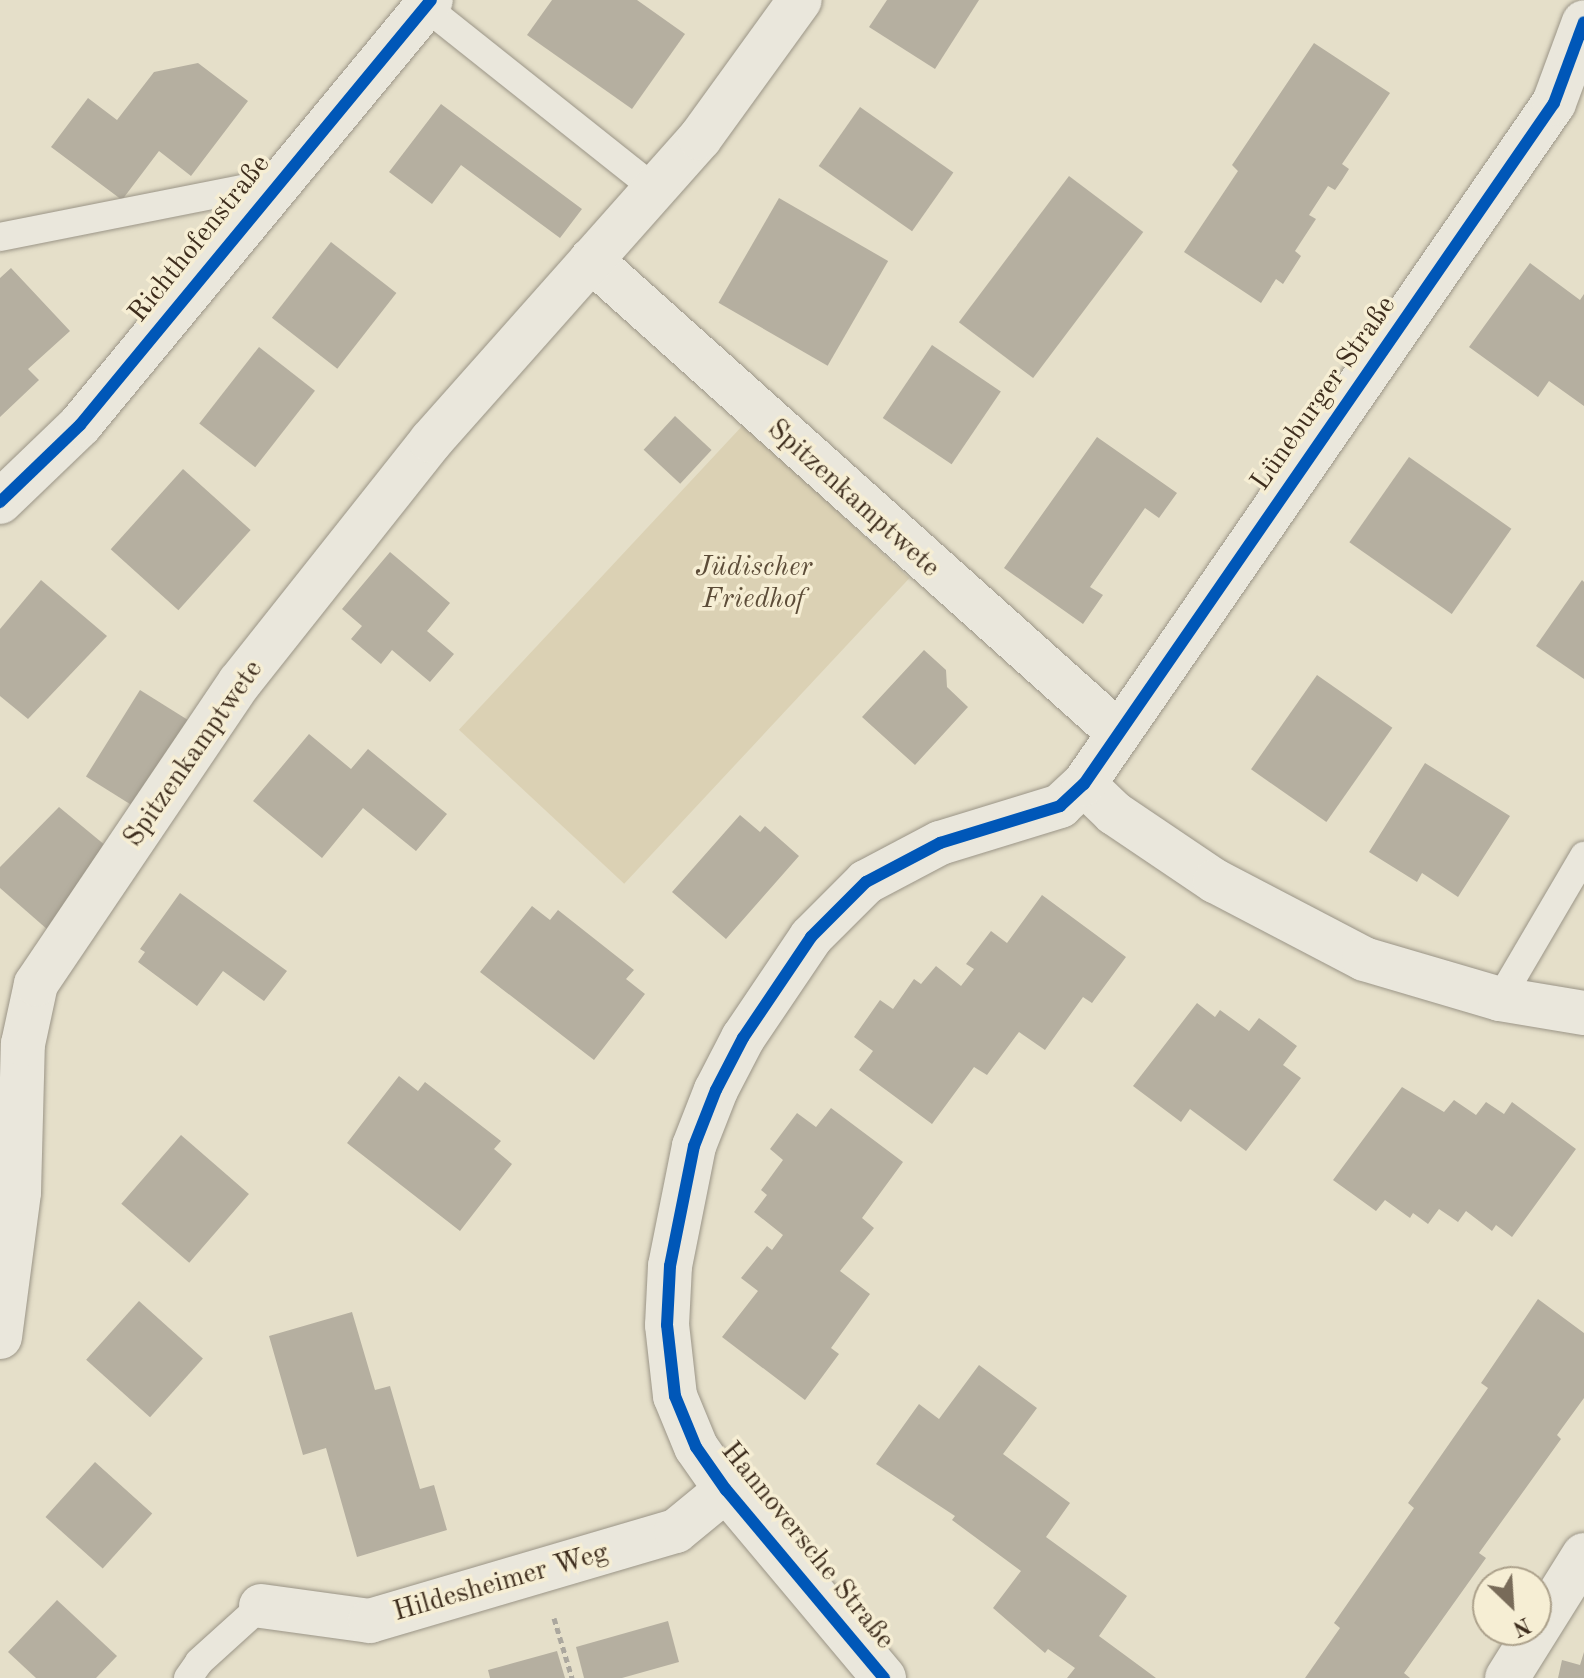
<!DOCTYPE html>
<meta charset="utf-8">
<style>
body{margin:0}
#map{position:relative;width:1584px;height:1678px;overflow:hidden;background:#e5dfc9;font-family:"Old Standard TT",serif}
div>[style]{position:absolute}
.green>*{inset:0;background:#dbd1b4;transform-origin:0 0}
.building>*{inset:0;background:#b5afa0;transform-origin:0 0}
.path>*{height:5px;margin-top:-2.5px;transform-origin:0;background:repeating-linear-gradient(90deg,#aba79e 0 6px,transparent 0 10px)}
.roads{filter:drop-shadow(0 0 2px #9b9587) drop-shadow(0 0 2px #9b9587)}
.service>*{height:28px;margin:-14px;padding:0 14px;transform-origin:14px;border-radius:14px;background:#eae7dc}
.minor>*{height:44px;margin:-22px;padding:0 22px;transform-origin:22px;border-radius:22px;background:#eae7dc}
.tertiary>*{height:44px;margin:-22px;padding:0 22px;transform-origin:22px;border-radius:22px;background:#eae7dc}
.cycleway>*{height:12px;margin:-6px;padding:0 6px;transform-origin:6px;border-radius:6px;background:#0057b8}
span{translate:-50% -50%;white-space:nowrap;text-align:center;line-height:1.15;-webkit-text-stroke:7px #f6eed4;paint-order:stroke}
.street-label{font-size:28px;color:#3e2d1d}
.park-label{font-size:28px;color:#5c4c38;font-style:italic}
.north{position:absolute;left:1472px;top:1566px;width:80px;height:80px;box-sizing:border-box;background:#f6eed4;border:2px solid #aca18b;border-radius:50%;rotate:155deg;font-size:22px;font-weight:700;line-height:32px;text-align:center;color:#3e2d1d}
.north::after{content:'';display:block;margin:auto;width:28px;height:36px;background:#786b59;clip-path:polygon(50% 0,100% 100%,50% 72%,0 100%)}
</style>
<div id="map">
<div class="green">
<i style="left:744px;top:424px;width:226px;height:418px;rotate:43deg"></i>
</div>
<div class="building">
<i style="clip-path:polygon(552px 0,637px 0,685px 34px,632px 109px,527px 35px)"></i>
<i style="clip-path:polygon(887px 0,979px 0,935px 69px,869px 27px)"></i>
<i style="clip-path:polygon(1314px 43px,1390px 93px,1342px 164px,1349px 169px,1342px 180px,1335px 190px,1328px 186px,1309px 215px,1316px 219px,1295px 251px,1301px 256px,1283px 284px,1276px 279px,1261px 303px,1184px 252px,1238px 171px,1232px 165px)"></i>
<i style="clip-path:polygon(198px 63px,248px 101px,191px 176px,159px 151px,122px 200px,51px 147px,88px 98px,117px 120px,154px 72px)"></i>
<i style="clip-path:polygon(441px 104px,582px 209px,560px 238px,461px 165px,432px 204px,389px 172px)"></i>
<i style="left:860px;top:107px;width:114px;height:72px;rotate:35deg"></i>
<i style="left:1069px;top:176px;width:93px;height:183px;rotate:37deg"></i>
<i style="left:779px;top:198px;width:126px;height:121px;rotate:30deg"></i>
<i style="left:331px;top:242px;width:83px;height:96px;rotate:38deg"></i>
<i style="clip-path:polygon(1530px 263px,1580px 300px,1584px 294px,1584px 406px,1549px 381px,1538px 397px,1469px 347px)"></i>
<i style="clip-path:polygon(11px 268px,70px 331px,28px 369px,39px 380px,0 417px,0 278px)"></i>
<i style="left:932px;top:345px;width:83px;height:88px;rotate:34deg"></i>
<i style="left:259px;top:347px;width:71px;height:97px;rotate:38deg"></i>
<i style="left:675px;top:416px;width:50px;height:46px;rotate:43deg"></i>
<i style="clip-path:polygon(1097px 437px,1177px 493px,1159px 518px,1145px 508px,1090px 587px,1103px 595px,1083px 624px,1004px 568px)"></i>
<i style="left:1409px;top:457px;width:125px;height:104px;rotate:35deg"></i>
<i style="left:183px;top:469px;width:91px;height:108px;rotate:42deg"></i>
<i style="clip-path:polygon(390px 552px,450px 603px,427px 631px,454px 654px,430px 682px,392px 650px,381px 664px,351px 639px,362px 626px,342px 609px)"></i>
<i style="clip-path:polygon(41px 580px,107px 636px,28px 719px,0 696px,0 629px)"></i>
<i style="clip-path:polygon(1582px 580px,1584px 582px,1584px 679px,1536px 646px)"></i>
<i style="clip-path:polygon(924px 650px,946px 670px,947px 687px,968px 707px,915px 765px,862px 717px)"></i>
<i style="left:1317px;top:675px;width:92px;height:115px;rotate:35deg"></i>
<i style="left:140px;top:690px;width:65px;height:102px;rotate:32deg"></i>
<i style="clip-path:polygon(309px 734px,351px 769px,368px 749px,447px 814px,416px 851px,363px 808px,322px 858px,253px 801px)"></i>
<i style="clip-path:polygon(1425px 763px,1510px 816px,1458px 897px,1422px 873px,1417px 882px,1369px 852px)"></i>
<i style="clip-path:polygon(59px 807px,106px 846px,48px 930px,0 888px,0 867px)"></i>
<i style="clip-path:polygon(740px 815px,760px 832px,765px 826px,799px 856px,726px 939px,672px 892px)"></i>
<i style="clip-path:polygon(180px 893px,287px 971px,264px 1001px,223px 971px,197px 1006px,138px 962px,145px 952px,140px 949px)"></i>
<i style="clip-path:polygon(1042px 895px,1126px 957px,1092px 1003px,1083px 997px,1045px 1050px,1019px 1032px,987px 1075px,974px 1067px,932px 1124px,859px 1070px,873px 1051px,854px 1037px,880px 1000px,893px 1009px,914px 979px,921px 984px,936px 966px,961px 986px,974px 969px,966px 964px,991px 931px,1007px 943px)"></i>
<i style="clip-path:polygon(532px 906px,550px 920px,558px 910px,634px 970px,626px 979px,645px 994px,594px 1060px,480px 972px)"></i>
<i style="clip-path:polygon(1197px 1003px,1215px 1017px,1220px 1010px,1249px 1031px,1259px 1018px,1297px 1046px,1283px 1065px,1301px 1078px,1246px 1151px,1190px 1109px,1181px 1122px,1133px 1086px)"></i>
<i style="clip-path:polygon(399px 1076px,418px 1091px,425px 1082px,501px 1141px,494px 1149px,512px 1164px,460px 1231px,347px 1143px)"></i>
<i style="clip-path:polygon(1402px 1087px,1444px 1112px,1454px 1100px,1476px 1115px,1486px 1102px,1504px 1114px,1512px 1102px,1576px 1149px,1512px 1237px,1496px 1225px,1492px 1231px,1466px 1211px,1458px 1222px,1439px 1209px,1428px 1224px,1413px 1213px,1410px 1218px,1385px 1200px,1376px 1211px,1333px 1180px)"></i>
<i style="clip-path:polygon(831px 1108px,903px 1162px,862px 1218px,874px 1228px,840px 1271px,870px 1294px,831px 1348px,839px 1354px,805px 1400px,722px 1337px,758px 1291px,741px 1278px,767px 1246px,772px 1250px,783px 1235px,754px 1212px,767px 1195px,761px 1190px,783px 1160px,770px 1149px,797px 1113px,816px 1127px)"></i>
<i style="left:181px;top:1135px;width:90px;height:91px;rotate:41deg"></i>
<i style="clip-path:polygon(1538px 1299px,1584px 1333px,1584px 1398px,1557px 1435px,1561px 1439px,1479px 1553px,1486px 1558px,1404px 1673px,1410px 1678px,1305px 1678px,1340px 1628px,1334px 1623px,1414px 1508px,1408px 1503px,1488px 1388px,1481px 1383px)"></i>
<i style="left:139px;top:1301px;width:86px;height:79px;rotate:42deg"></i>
<i style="clip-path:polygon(352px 1312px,375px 1390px,390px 1386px,420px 1489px,434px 1485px,447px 1530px,357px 1557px,326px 1448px,303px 1455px,269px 1336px)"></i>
<i style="clip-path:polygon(979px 1365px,1037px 1408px,1003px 1454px,1070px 1503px,1046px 1537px,1127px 1596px,1099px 1636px,1156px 1678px,1067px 1678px,1075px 1668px,1048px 1649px,1045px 1653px,993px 1608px,1021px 1571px,952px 1520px,955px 1516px,876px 1464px,919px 1404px,939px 1419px)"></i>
<i style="left:95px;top:1462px;width:77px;height:74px;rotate:42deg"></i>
<i style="clip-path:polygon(57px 1600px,117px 1656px,96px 1678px,36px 1678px,8px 1652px)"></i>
<i style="clip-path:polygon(668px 1621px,679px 1662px,622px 1678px,584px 1678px,576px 1647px)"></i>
<i style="clip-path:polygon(557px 1651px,565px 1678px,490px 1678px,488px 1670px)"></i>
<i style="clip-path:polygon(1584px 1652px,1584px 1678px,1558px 1678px,1562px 1660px,1580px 1665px)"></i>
</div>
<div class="path">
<i style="left:554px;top:1618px;width:63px;rotate:73.3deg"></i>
</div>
<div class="roads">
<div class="service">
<i style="left:426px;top:7px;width:289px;rotate:38.5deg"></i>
<i style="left:0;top:237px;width:283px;rotate:-11.2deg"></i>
<i style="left:1500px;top:999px;width:166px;rotate:-59.6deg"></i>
<i style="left:188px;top:1678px;width:19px;rotate:-55deg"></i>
<i style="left:199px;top:1662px;width:84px;rotate:-42.1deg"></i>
</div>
<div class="minor">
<i style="left:591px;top:260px;width:709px;rotate:41.86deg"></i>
<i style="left:1084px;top:784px;width:42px;rotate:44deg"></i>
<i style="left:1114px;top:813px;width:122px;rotate:34deg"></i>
<i style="left:1215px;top:881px;width:168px;rotate:27.6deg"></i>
<i style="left:1364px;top:959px;width:142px;rotate:16.4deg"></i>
<i style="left:1500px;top:999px;width:85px;rotate:9.5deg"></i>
<i style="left:0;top:1337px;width:146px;rotate:-82.5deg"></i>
<i style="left:19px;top:1192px;width:148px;rotate:-88.5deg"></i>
<i style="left:23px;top:1044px;width:61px;rotate:-77.8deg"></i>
<i style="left:36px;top:984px;width:364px;rotate:-56deg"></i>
<i style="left:240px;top:682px;width:308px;rotate:-51.6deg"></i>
<i style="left:431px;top:441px;width:405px;rotate:-48.4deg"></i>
<i style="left:700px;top:138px;width:170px;rotate:-54.1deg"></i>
<i style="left:261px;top:1606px;width:110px;rotate:7.8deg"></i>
<i style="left:370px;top:1621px;width:319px;rotate:-16.4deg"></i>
<i style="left:676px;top:1531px;width:65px;rotate:-39.4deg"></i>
<i style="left:884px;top:1678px;width:246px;rotate:-130deg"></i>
<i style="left:726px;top:1490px;width:52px;rotate:-124.9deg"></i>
<i style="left:696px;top:1447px;width:55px;rotate:-112.4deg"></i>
<i style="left:675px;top:1396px;width:71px;rotate:-96.4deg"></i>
<i style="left:667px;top:1325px;width:59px;rotate:-87.1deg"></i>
<i style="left:670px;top:1266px;width:122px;rotate:-78.7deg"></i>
<i style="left:694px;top:1146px;width:60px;rotate:-68.6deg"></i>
<i style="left:716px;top:1090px;width:59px;rotate:-62.6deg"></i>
<i style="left:743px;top:1038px;width:122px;rotate:-56deg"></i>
<i style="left:811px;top:937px;width:78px;rotate:-45deg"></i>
<i style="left:866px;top:882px;width:84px;rotate:-27.8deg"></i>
<i style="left:940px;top:843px;width:126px;rotate:-17.1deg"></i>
<i style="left:1060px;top:806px;width:33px;rotate:-43deg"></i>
<i style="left:1084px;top:784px;width:827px;rotate:-55.39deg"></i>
<i style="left:1554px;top:103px;width:86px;rotate:-69.7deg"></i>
<i style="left:1507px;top:1678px;width:145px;rotate:-58deg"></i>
</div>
<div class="tertiary">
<i style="left:0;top:502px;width:111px;rotate:-43.9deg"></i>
<i style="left:80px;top:425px;width:551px;rotate:-50.45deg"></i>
</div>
</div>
<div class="cycleway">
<i style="left:0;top:502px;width:111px;rotate:-43.9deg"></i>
<i style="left:80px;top:425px;width:551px;rotate:-50.45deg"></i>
<i style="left:884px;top:1678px;width:246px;rotate:-130deg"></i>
<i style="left:726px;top:1490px;width:52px;rotate:-124.9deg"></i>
<i style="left:696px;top:1447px;width:55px;rotate:-112.4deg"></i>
<i style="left:675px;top:1396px;width:71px;rotate:-96.4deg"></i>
<i style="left:667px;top:1325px;width:59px;rotate:-87.1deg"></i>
<i style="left:670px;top:1266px;width:122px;rotate:-78.7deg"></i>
<i style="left:694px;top:1146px;width:60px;rotate:-68.6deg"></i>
<i style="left:716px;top:1090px;width:59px;rotate:-62.6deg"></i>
<i style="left:743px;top:1038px;width:122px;rotate:-56deg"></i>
<i style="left:811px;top:937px;width:78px;rotate:-45deg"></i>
<i style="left:866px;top:882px;width:84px;rotate:-27.8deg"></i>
<i style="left:940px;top:843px;width:126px;rotate:-17.1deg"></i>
<i style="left:1060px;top:806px;width:33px;rotate:-43deg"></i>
<i style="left:1084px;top:784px;width:827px;rotate:-55.39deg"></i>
<i style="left:1554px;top:103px;width:86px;rotate:-69.7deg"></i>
</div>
<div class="street-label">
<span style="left:200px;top:239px;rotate:-51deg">Richthofenstraße</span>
<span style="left:1324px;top:394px;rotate:-55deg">Lüneburger Straße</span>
<span style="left:853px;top:499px;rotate:42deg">Spitzenkamptwete</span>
<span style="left:194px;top:754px;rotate:-55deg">Spitzenkamptwete</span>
<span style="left:807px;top:1546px;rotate:51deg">Hannoversche Straße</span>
<span style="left:501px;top:1583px;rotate:-16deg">Hildesheimer Weg</span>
</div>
<div class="park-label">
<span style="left:754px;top:584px">Jüdischer<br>Friedhof</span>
</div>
<div class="north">N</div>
</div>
